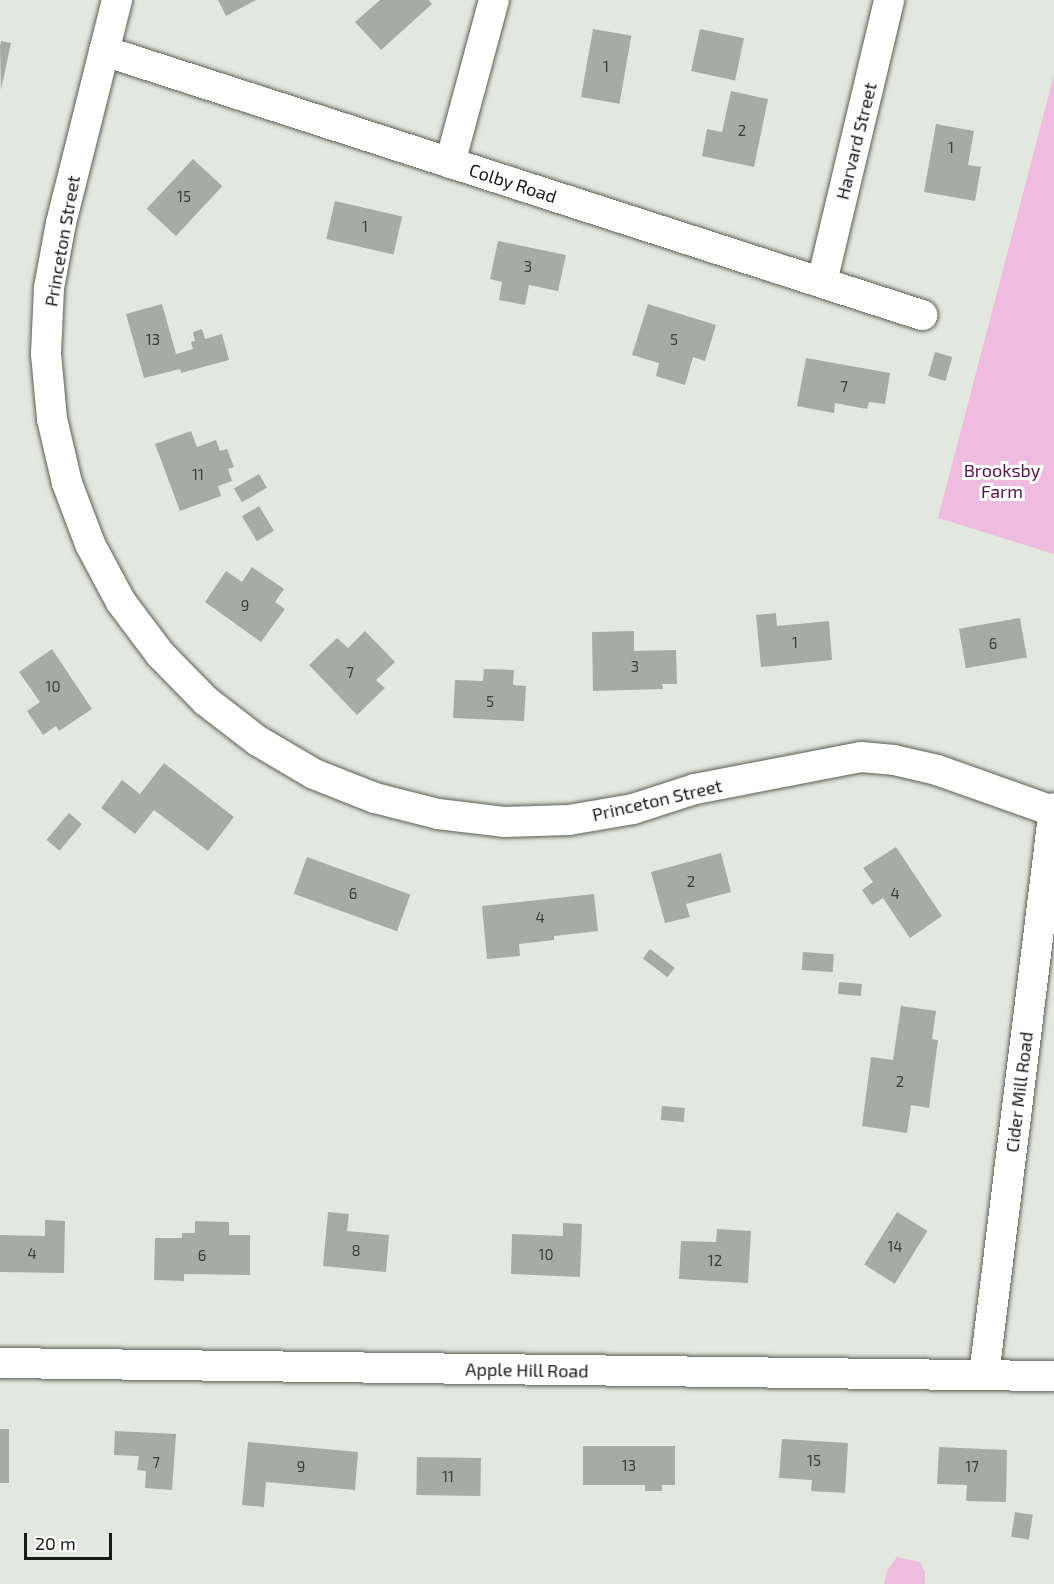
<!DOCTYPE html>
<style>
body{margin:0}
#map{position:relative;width:1054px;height:1584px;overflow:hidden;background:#e3e8de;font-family:"Exo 2",sans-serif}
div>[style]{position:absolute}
.green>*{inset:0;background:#edbcdf}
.building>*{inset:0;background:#a7aca2;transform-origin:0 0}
.roads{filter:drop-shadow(0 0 2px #5b5f56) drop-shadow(0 0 2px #5b5f56)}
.minor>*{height:30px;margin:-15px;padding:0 15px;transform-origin:15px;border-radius:15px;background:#fff}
span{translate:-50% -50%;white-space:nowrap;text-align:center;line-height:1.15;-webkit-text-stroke:6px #fff;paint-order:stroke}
.number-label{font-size:15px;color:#3b3e38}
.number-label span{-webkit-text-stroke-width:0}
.street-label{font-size:18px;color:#171915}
.park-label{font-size:18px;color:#531146}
.scale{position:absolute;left:24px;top:1533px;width:88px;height:27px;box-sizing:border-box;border:3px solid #171915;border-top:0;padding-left:8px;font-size:18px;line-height:21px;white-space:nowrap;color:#171915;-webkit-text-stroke:4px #fff;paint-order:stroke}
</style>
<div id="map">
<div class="green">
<i style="clip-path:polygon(1054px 75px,1054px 554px,938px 518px)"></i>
<i style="clip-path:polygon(897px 1557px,920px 1562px,925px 1572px,925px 1584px,884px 1584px,887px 1571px)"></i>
</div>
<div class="building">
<i style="clip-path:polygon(218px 0,256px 0,226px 16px)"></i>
<i style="clip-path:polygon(380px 0,429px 0,432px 4px,381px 50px,355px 22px)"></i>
<i style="left:593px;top:29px;width:39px;height:69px;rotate:10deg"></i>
<i style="left:700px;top:29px;width:45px;height:43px;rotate:12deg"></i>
<i style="clip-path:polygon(1px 41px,11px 43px,1px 90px,0 47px)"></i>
<i style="clip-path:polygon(731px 91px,768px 99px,754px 167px,702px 156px,707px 129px,722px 132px)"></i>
<i style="clip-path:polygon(936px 124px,974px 131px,968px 165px,981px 167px,975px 201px,924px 192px)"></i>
<i style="left:193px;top:159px;width:40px;height:68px;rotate:43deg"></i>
<i style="left:335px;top:201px;width:69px;height:39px;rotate:13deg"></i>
<i style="clip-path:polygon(498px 241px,566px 255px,558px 291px,529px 285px,525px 305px,499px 300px,502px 282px,490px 279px)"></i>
<i style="clip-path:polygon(162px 304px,176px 354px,193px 349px,191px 342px,195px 341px,193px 332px,202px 329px,205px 339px,222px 334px,229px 360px,181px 373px,180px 369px,144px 378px,126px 314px)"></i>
<i style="clip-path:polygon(648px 304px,716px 325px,705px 361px,693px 357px,685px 385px,656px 376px,659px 363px,632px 355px)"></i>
<i style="left:935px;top:352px;width:18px;height:25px;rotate:16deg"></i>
<i style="clip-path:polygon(806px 358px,890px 373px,885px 404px,869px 402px,867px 409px,835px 403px,834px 413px,797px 406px)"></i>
<i style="clip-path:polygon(191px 431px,197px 447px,216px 440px,220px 451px,227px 449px,234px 467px,228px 469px,232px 481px,218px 486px,221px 496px,180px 511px,155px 444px)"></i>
<i style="left:259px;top:474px;width:16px;height:29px;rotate:60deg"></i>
<i style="left:259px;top:506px;width:29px;height:20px;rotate:59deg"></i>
<i style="clip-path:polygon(252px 567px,284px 589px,275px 602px,285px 609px,261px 642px,205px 602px,226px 571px,242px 582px)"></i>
<i style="clip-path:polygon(776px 613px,777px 626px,829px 621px,832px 660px,761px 667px,756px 615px)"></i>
<i style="left:1020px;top:618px;width:40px;height:62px;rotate:80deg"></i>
<i style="clip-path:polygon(365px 631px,395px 662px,376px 680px,385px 688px,357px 715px,309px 665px,337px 638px,348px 648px)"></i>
<i style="clip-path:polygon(634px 631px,634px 651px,676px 650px,677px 684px,662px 684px,663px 689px,593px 691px,592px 632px)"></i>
<i style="clip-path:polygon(52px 649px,92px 709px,59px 731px,56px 726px,43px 735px,27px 711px,40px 702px,19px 672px)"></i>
<i style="clip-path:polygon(484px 669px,514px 670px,513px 685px,526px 686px,524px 721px,453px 718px,455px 680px,483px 681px)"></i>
<i style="clip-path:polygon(164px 763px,234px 817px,208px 851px,154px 810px,135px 834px,101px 808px,122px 780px,140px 794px)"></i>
<i style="left:69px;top:813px;width:17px;height:35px;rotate:40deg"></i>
<i style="clip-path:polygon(896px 847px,942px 916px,910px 938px,883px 898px,872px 905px,862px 890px,873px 882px,863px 868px)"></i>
<i style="clip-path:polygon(721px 853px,731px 892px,686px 904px,690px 917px,665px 923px,651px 872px)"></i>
<i style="left:307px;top:857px;width:110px;height:39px;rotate:20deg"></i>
<i style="clip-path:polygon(594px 894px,598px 931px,554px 936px,554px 940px,519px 944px,520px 956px,487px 959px,482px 906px)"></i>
<i style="left:650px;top:949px;width:31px;height:12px;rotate:37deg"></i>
<i style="left:803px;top:952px;width:31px;height:18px;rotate:4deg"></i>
<i style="left:839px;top:982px;width:23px;height:12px;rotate:5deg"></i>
<i style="clip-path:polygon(901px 1006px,936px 1011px,932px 1039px,938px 1040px,929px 1108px,911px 1105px,907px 1133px,862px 1126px,871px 1057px,893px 1060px)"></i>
<i style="left:662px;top:1106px;width:23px;height:14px;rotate:5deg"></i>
<i style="clip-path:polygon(328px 1212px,349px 1214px,347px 1231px,389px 1235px,386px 1272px,323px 1266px)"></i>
<i style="left:897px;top:1212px;width:36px;height:62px;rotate:32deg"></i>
<i style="clip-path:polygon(45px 1220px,65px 1221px,64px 1273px,0 1272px,0 1235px,45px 1236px)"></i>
<i style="clip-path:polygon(195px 1221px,229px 1222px,229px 1235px,250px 1235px,250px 1275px,184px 1274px,184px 1281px,154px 1280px,155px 1238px,182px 1238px,182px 1233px,195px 1233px)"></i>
<i style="clip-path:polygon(563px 1223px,582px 1224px,580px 1277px,511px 1274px,512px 1234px,563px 1236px)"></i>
<i style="clip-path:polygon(717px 1229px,751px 1231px,748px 1283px,679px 1279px,681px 1241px,716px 1242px)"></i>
<i style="left:0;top:1429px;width:9px;height:54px"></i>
<i style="clip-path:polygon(115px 1431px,176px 1434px,172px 1490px,145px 1488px,146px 1471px,137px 1470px,139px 1456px,114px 1455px)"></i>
<i style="clip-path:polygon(782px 1439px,848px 1443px,845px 1493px,811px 1491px,812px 1480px,779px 1478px)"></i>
<i style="clip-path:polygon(248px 1442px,358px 1452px,355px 1490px,266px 1482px,264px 1507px,242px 1505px)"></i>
<i style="clip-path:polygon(583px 1446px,675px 1446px,675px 1485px,662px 1485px,662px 1491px,645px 1491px,645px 1485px,583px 1485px)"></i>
<i style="clip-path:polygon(939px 1447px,1007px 1450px,1006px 1502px,966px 1501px,967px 1485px,937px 1484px)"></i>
<i style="left:417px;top:1457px;width:64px;height:38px;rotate:1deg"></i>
<i style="left:1015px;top:1512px;width:18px;height:25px;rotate:9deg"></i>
</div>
<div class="roads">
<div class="minor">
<i style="left:117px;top:0;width:230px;rotate:104.1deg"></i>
<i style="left:61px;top:223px;width:66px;rotate:100.5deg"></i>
<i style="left:49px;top:288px;width:66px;rotate:92.6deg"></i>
<i style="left:46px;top:354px;width:65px;rotate:84.7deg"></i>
<i style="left:52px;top:419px;width:66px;rotate:76.8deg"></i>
<i style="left:67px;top:483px;width:65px;rotate:69.3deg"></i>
<i style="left:90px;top:544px;width:66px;rotate:61.9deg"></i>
<i style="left:121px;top:602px;width:65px;rotate:53.1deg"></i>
<i style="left:160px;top:654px;width:66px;rotate:45.6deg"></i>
<i style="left:206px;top:701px;width:66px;rotate:37.6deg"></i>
<i style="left:258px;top:741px;width:65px;rotate:30.5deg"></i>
<i style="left:314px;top:774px;width:66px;rotate:21.5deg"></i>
<i style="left:375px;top:798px;width:65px;rotate:14.3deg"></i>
<i style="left:438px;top:814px;width:66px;rotate:6.9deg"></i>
<i style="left:504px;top:822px;width:65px;rotate:-1.8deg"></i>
<i style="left:569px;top:820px;width:65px;rotate:-9.8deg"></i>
<i style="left:633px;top:809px;width:65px;rotate:-17.9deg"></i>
<i style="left:695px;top:789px;width:169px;rotate:-10.9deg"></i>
<i style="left:861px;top:757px;width:33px;rotate:5deg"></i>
<i style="left:894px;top:760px;width:44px;rotate:13.1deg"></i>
<i style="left:937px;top:770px;width:123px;rotate:19.5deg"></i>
<i style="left:104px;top:51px;width:860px;rotate:17.89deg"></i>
<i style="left:450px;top:163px;width:169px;rotate:-74.9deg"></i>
<i style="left:822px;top:282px;width:290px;rotate:-76.6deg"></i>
<i style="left:0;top:1363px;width:1054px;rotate:0.71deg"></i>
<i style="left:984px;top:1375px;width:571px;rotate:-82.96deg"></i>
</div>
</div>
<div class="number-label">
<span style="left:606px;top:67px">1</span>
<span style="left:742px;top:131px">2</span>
<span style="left:951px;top:148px">1</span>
<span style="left:184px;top:197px">15</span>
<span style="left:365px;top:227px">1</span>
<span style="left:528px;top:267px">3</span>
<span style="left:153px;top:340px">13</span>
<span style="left:674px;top:340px">5</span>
<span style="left:844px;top:387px">7</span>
<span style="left:198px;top:475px">11</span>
<span style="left:245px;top:606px">9</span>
<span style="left:795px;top:643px">1</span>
<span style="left:993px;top:644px">6</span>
<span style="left:635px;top:667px">3</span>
<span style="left:350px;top:673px">7</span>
<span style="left:53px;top:687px">10</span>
<span style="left:490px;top:702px">5</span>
<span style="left:691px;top:882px">2</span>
<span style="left:353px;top:894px">6</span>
<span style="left:895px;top:894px">4</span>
<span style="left:540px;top:918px">4</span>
<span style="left:900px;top:1082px">2</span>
<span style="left:895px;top:1247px">14</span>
<span style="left:356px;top:1251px">8</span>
<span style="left:32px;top:1254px">4</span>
<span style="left:546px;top:1255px">10</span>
<span style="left:202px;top:1256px">6</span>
<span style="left:715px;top:1261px">12</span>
<span style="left:814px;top:1461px">15</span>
<span style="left:156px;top:1463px">7</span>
<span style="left:629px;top:1466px">13</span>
<span style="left:301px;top:1467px">9</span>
<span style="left:972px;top:1467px">17</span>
<span style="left:448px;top:1477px">11</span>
</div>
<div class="street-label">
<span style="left:856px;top:141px;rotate:-76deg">Harvard Street</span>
<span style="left:513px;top:183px;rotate:18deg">Colby Road</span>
<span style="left:62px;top:241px;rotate:-80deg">Princeton Street</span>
<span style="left:657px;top:800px;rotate:-13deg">Princeton Street</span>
<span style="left:1019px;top:1092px;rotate:-83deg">Cider Mill Road</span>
<span style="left:527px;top:1370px;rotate:1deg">Apple Hill Road</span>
</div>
<div class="park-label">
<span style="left:1002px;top:481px">Brooksby<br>Farm</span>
</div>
<div class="scale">20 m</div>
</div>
